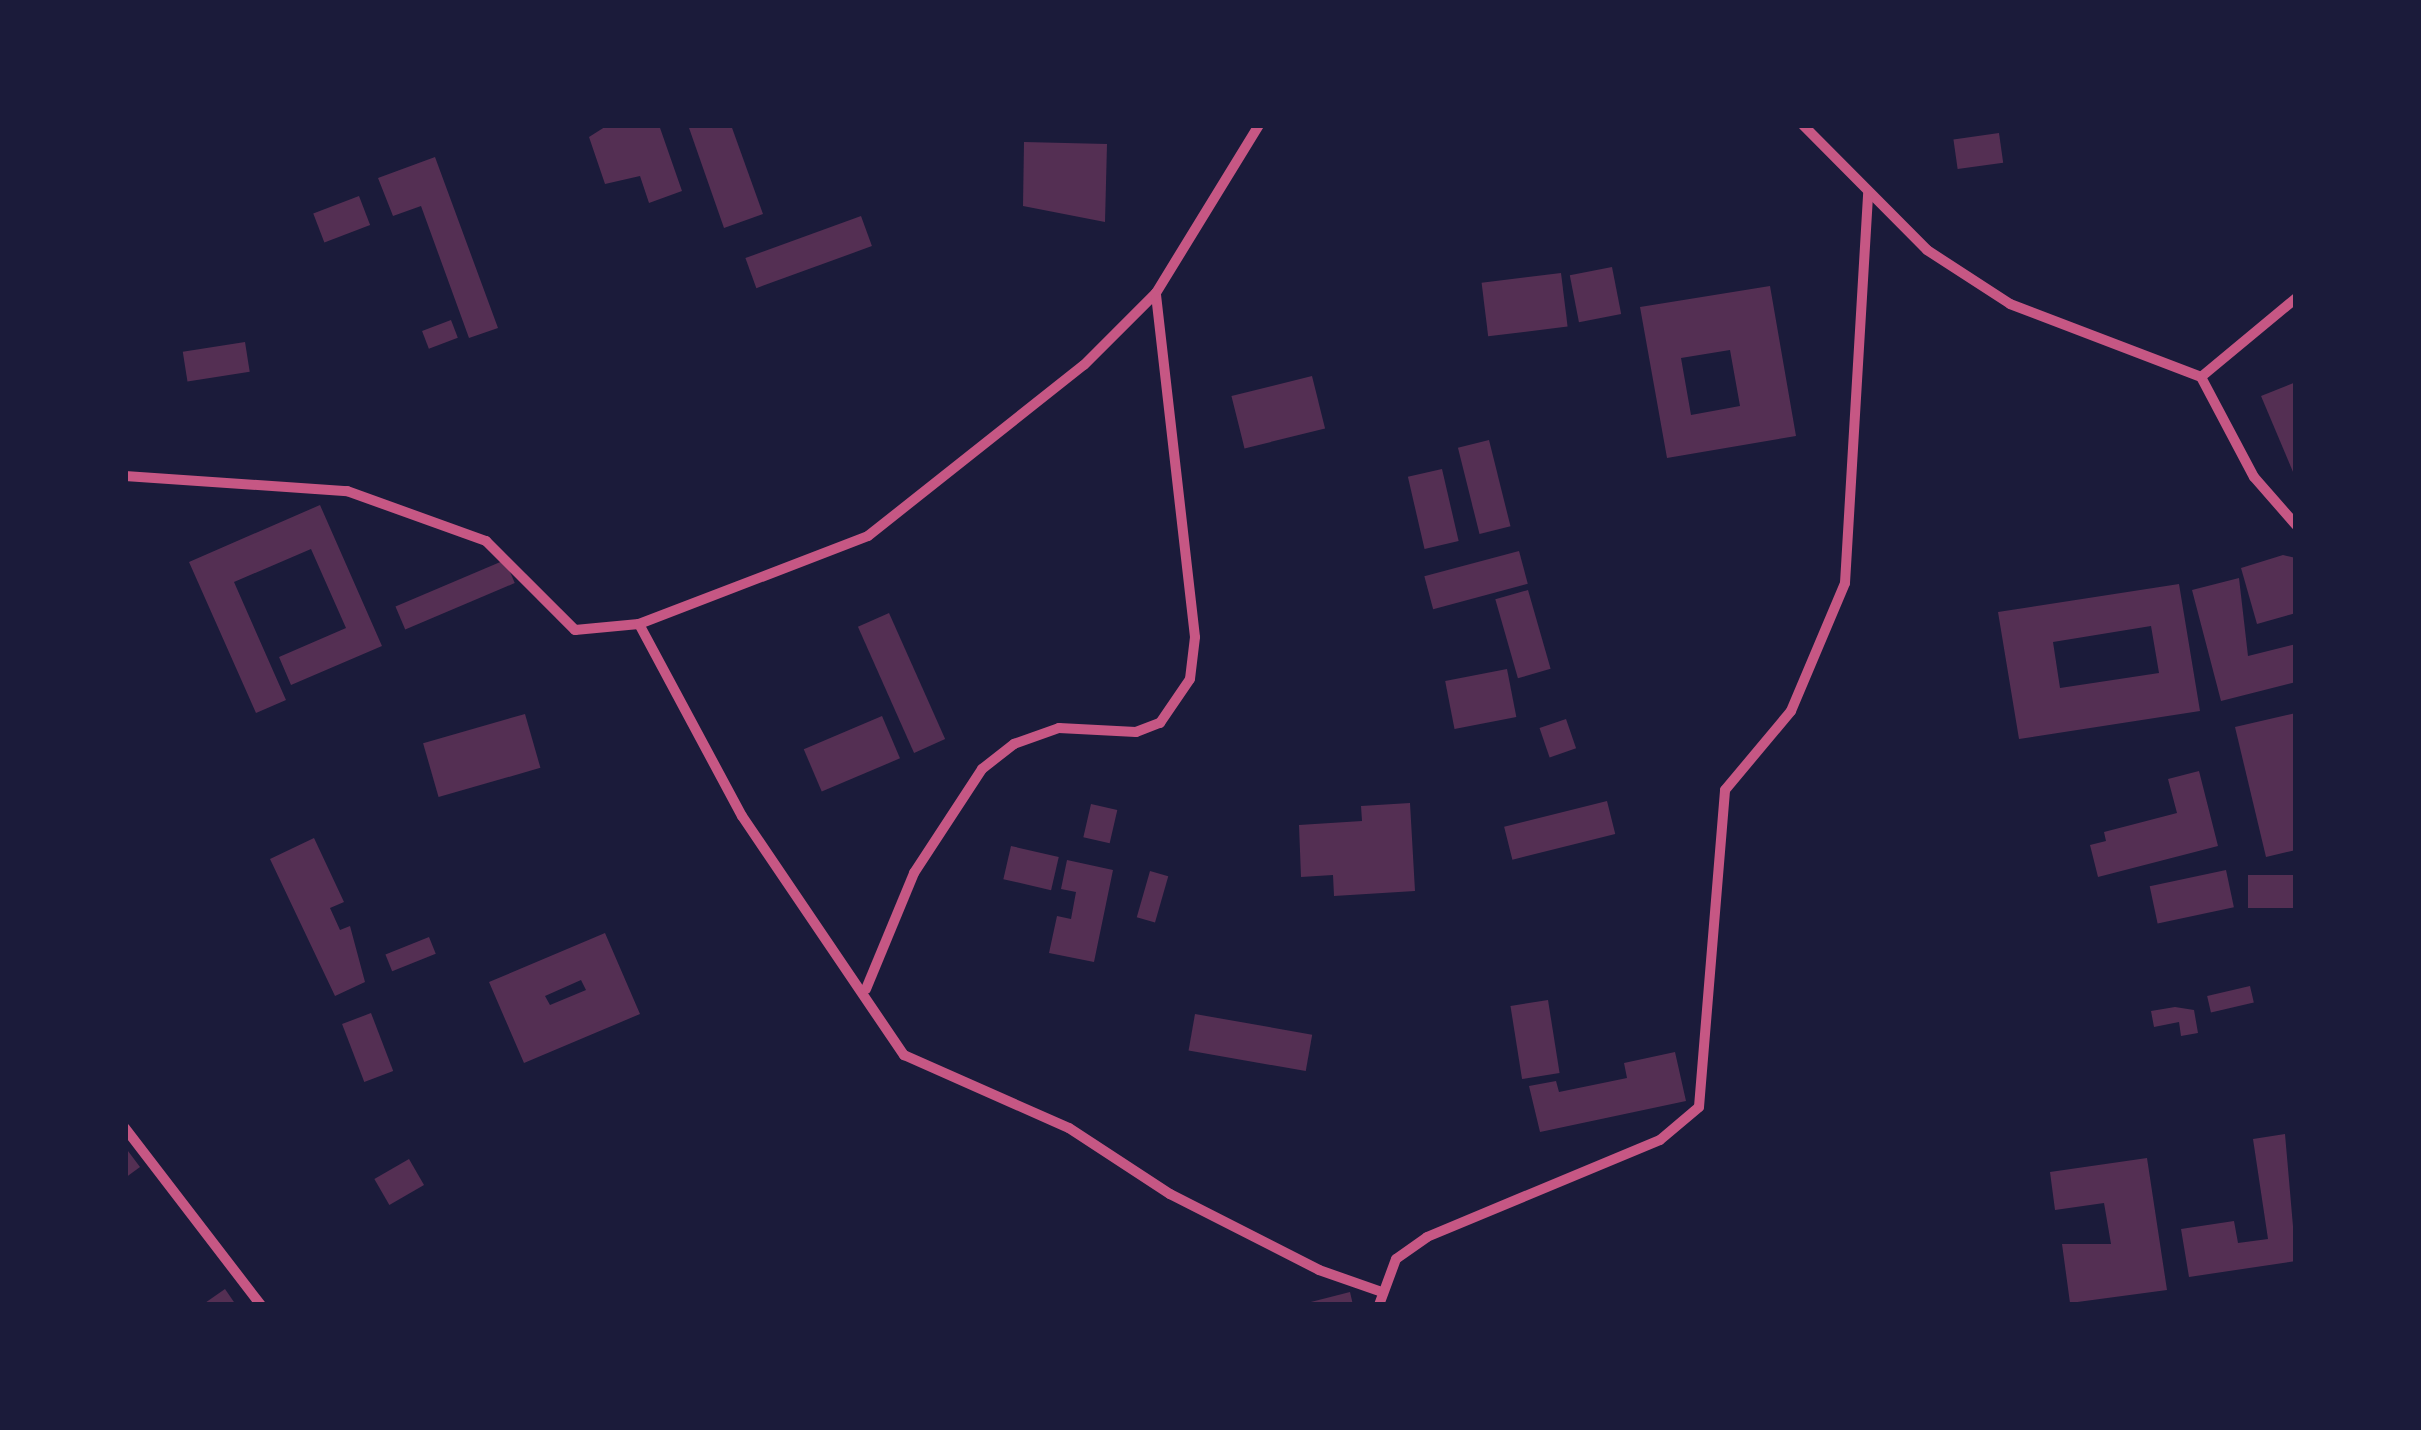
<!DOCTYPE html>
<style>
body{margin:0}
#map{position:relative;width:2421px;height:1430px;overflow:hidden;background:#1b1b3a;font-family:"Noto Serif",serif}
div>[style]{position:absolute}
.building>*{inset:0;background:#542f53;transform-origin:0 0}
.minor>*{height:10px;margin:-5px;padding:0 5px;transform-origin:5px;border-radius:5px;background:#c65784}
span{translate:-50% -50%;white-space:nowrap;text-align:center;line-height:1.15;-webkit-text-stroke:9px #1b1b3a;paint-order:stroke}
.frame{position:absolute;inset:0;border:128px solid #1b1b3a;pointer-events:none}
</style>
<div id="map">
<div class="building">
<i style="clip-path:polygon(608px 125px,659px 125px,682px 191px,649px 203px,640px 176px,605px 184px,589px 137px)"></i>
<i style="clip-path:polygon(688px 125px,731px 125px,763px 214px,724px 228px)"></i>
<i style="left:1999px;top:133px;width:30px;height:46px;rotate:82deg"></i>
<i style="clip-path:polygon(1024px 142px,1107px 144px,1105px 222px,1023px 206px)"></i>
<i style="clip-path:polygon(435px 157px,498px 328px,469px 338px,421px 206px,393px 216px,378px 178px)"></i>
<i style="left:359px;top:196px;width:31px;height:49px;rotate:69deg"></i>
<i style="left:861px;top:216px;width:32px;height:123px;rotate:70deg"></i>
<i style="left:1612px;top:267px;width:48px;height:43px;rotate:79deg"></i>
<i style="left:1561px;top:273px;width:54px;height:80px;rotate:83deg"></i>
<i style="clip-path:polygon(evenodd,1770px 286px,1796px 436px,1667px 458px,1640px 307px,1770px 286px,1730px 350px,1740px 406px,1691px 415px,1681px 358px,1730px 350px)"></i>
<i style="left:451px;top:320px;width:19px;height:31px;rotate:69deg"></i>
<i style="left:245px;top:342px;width:30px;height:63px;rotate:81deg"></i>
<i style="left:1312px;top:376px;width:54px;height:83px;rotate:76deg"></i>
<i style="clip-path:polygon(2296px 382px,2296px 479px,2261px 396px)"></i>
<i style="left:1489px;top:440px;width:89px;height:32px;rotate:76deg"></i>
<i style="left:1442px;top:469px;width:74px;height:35px;rotate:77deg"></i>
<i style="clip-path:polygon(320px 505px,382px 646px,291px 685px,279px 657px,346px 628px,311px 549px,234px 582px,286px 700px,256px 713px,189px 562px)"></i>
<i style="left:1519px;top:551px;width:34px;height:98px;rotate:75deg"></i>
<i style="clip-path:polygon(2283px 555px,2296px 558px,2296px 613px,2257px 624px,2241px 568px)"></i>
<i style="left:505px;top:560px;width:25px;height:119px;rotate:67deg"></i>
<i style="clip-path:polygon(2239px 578px,2248px 656px,2296px 644px,2296px 682px,2221px 701px,2192px 590px)"></i>
<i style="clip-path:polygon(evenodd,2179px 584px,2200px 711px,2019px 739px,1998px 612px,2179px 584px,2151px 626px,2159px 673px,2060px 688px,2053px 642px,2151px 626px)"></i>
<i style="left:1528px;top:590px;width:82px;height:34px;rotate:74deg"></i>
<i style="left:889px;top:613px;width:138px;height:34px;rotate:66deg"></i>
<i style="left:1507px;top:669px;width:49px;height:63px;rotate:79deg"></i>
<i style="clip-path:polygon(2296px 713px,2296px 850px,2266px 857px,2235px 727px)"></i>
<i style="left:525px;top:714px;width:56px;height:106px;rotate:74deg"></i>
<i style="left:882px;top:716px;width:46px;height:85px;rotate:67deg"></i>
<i style="left:1566px;top:719px;width:31px;height:28px;rotate:71deg"></i>
<i style="clip-path:polygon(2199px 771px,2218px 846px,2098px 877px,2090px 845px,2106px 841px,2104px 832px,2177px 813px,2168px 779px)"></i>
<i style="left:1607px;top:801px;width:34px;height:106px;rotate:76deg"></i>
<i style="clip-path:polygon(1410px 803px,1415px 891px,1334px 896px,1333px 875px,1301px 877px,1299px 825px,1362px 821px,1361px 806px)"></i>
<i style="left:1091px;top:804px;width:27px;height:34px;rotate:13deg"></i>
<i style="clip-path:polygon(314px 838px,344px 902px,330px 908px,340px 930px,350px 926px,365px 982px,335px 996px,270px 859px)"></i>
<i style="left:1011px;top:846px;width:49px;height:34px;rotate:13deg"></i>
<i style="clip-path:polygon(1067px 860px,1113px 870px,1094px 962px,1049px 953px,1057px 916px,1071px 919px,1076px 892px,1061px 889px)"></i>
<i style="left:2226px;top:870px;width:38px;height:78px;rotate:78deg"></i>
<i style="left:1150px;top:871px;width:19px;height:48px;rotate:16deg"></i>
<i style="left:2296px;top:875px;width:33px;height:48px;rotate:90deg"></i>
<i style="clip-path:polygon(evenodd,605px 933px,640px 1014px,524px 1063px,489px 982px,605px 933px,581px 980px,586px 990px,550px 1005px,545px 996px,581px 980px)"></i>
<i style="left:429px;top:937px;width:18px;height:47px;rotate:68deg"></i>
<i style="left:2250px;top:986px;width:17px;height:44px;rotate:77deg"></i>
<i style="left:1548px;top:1000px;width:74px;height:38px;rotate:81deg"></i>
<i style="clip-path:polygon(2175px 1007px,2194px 1010px,2198px 1033px,2181px 1036px,2179px 1022px,2154px 1027px,2151px 1011px)"></i>
<i style="left:371px;top:1013px;width:62px;height:31px;rotate:69deg"></i>
<i style="left:1195px;top:1014px;width:119px;height:37px;rotate:10deg"></i>
<i style="clip-path:polygon(1675px 1052px,1686px 1101px,1540px 1132px,1529px 1086px,1556px 1081px,1559px 1092px,1627px 1078px,1624px 1063px)"></i>
<i style="clip-path:polygon(2285px 1134px,2296px 1261px,2189px 1277px,2181px 1229px,2234px 1221px,2238px 1243px,2268px 1239px,2253px 1139px)"></i>
<i style="clip-path:polygon(125px 1147px,140px 1167px,125px 1178px)"></i>
<i style="clip-path:polygon(2147px 1158px,2167px 1290px,2070px 1303px,2062px 1244px,2111px 1244px,2104px 1203px,2055px 1210px,2050px 1172px)"></i>
<i style="left:409px;top:1159px;width:30px;height:40px;rotate:60deg"></i>
<i style="clip-path:polygon(225px 1289px,236px 1305px,202px 1305px)"></i>
<i style="clip-path:polygon(1350px 1292px,1353px 1305px,1304px 1305px,1303px 1304px)"></i>
</div>
<div class="minor">
<i style="left:1803px;top:125px;width:176px;rotate:45.2deg"></i>
<i style="left:1927px;top:250px;width:99px;rotate:33deg"></i>
<i style="left:2010px;top:304px;width:204px;rotate:20.9deg"></i>
<i style="left:2201px;top:377px;width:113px;rotate:62.1deg"></i>
<i style="left:2254px;top:477px;width:64px;rotate:48.8deg"></i>
<i style="left:2201px;top:377px;width:124px;rotate:-39.7deg"></i>
<i style="left:125px;top:476px;width:223px;rotate:3.9deg"></i>
<i style="left:347px;top:491px;width:148px;rotate:19.8deg"></i>
<i style="left:486px;top:541px;width:126px;rotate:45deg"></i>
<i style="left:575px;top:630px;width:64px;rotate:-5.4deg"></i>
<i style="left:639px;top:624px;width:245px;rotate:-21deg"></i>
<i style="left:868px;top:536px;width:275px;rotate:-38.4deg"></i>
<i style="left:1084px;top:365px;width:102px;rotate:-45deg"></i>
<i style="left:1156px;top:293px;width:197px;rotate:-58.5deg"></i>
<i style="left:639px;top:624px;width:218px;rotate:61.8deg"></i>
<i style="left:742px;top:816px;width:289px;rotate:55.9deg"></i>
<i style="left:904px;top:1055px;width:180px;rotate:23.9deg"></i>
<i style="left:1069px;top:1128px;width:121px;rotate:33.2deg"></i>
<i style="left:1170px;top:1194px;width:167px;rotate:27deg"></i>
<i style="left:1319px;top:1270px;width:64px;rotate:19.3deg"></i>
<i style="left:866px;top:989px;width:126px;rotate:-67.5deg"></i>
<i style="left:914px;top:873px;width:124px;rotate:-56.8deg"></i>
<i style="left:982px;top:769px;width:41px;rotate:-38deg"></i>
<i style="left:1014px;top:744px;width:48px;rotate:-19.6deg"></i>
<i style="left:1059px;top:728px;width:77px;rotate:3deg"></i>
<i style="left:1136px;top:732px;width:26px;rotate:-21deg"></i>
<i style="left:1160px;top:723px;width:53px;rotate:-55.7deg"></i>
<i style="left:1190px;top:679px;width:42px;rotate:-83.2deg"></i>
<i style="left:1195px;top:637px;width:346px;rotate:-96.5deg"></i>
<i style="left:125px;top:1128px;width:223px;rotate:52.5deg"></i>
<i style="left:1379px;top:1305px;width:49px;rotate:-69.7deg"></i>
<i style="left:1396px;top:1259px;width:38px;rotate:-35deg"></i>
<i style="left:1427px;top:1237px;width:252px;rotate:-22.6deg"></i>
<i style="left:1660px;top:1140px;width:51px;rotate:-40.2deg"></i>
<i style="left:1699px;top:1107px;width:318px;rotate:-85.3deg"></i>
<i style="left:1725px;top:790px;width:103px;rotate:-50.1deg"></i>
<i style="left:1791px;top:711px;width:139px;rotate:-67.1deg"></i>
<i style="left:1845px;top:583px;width:391px;rotate:-86.6deg"></i>
</div>
<div class="frame"></div>
</div>
